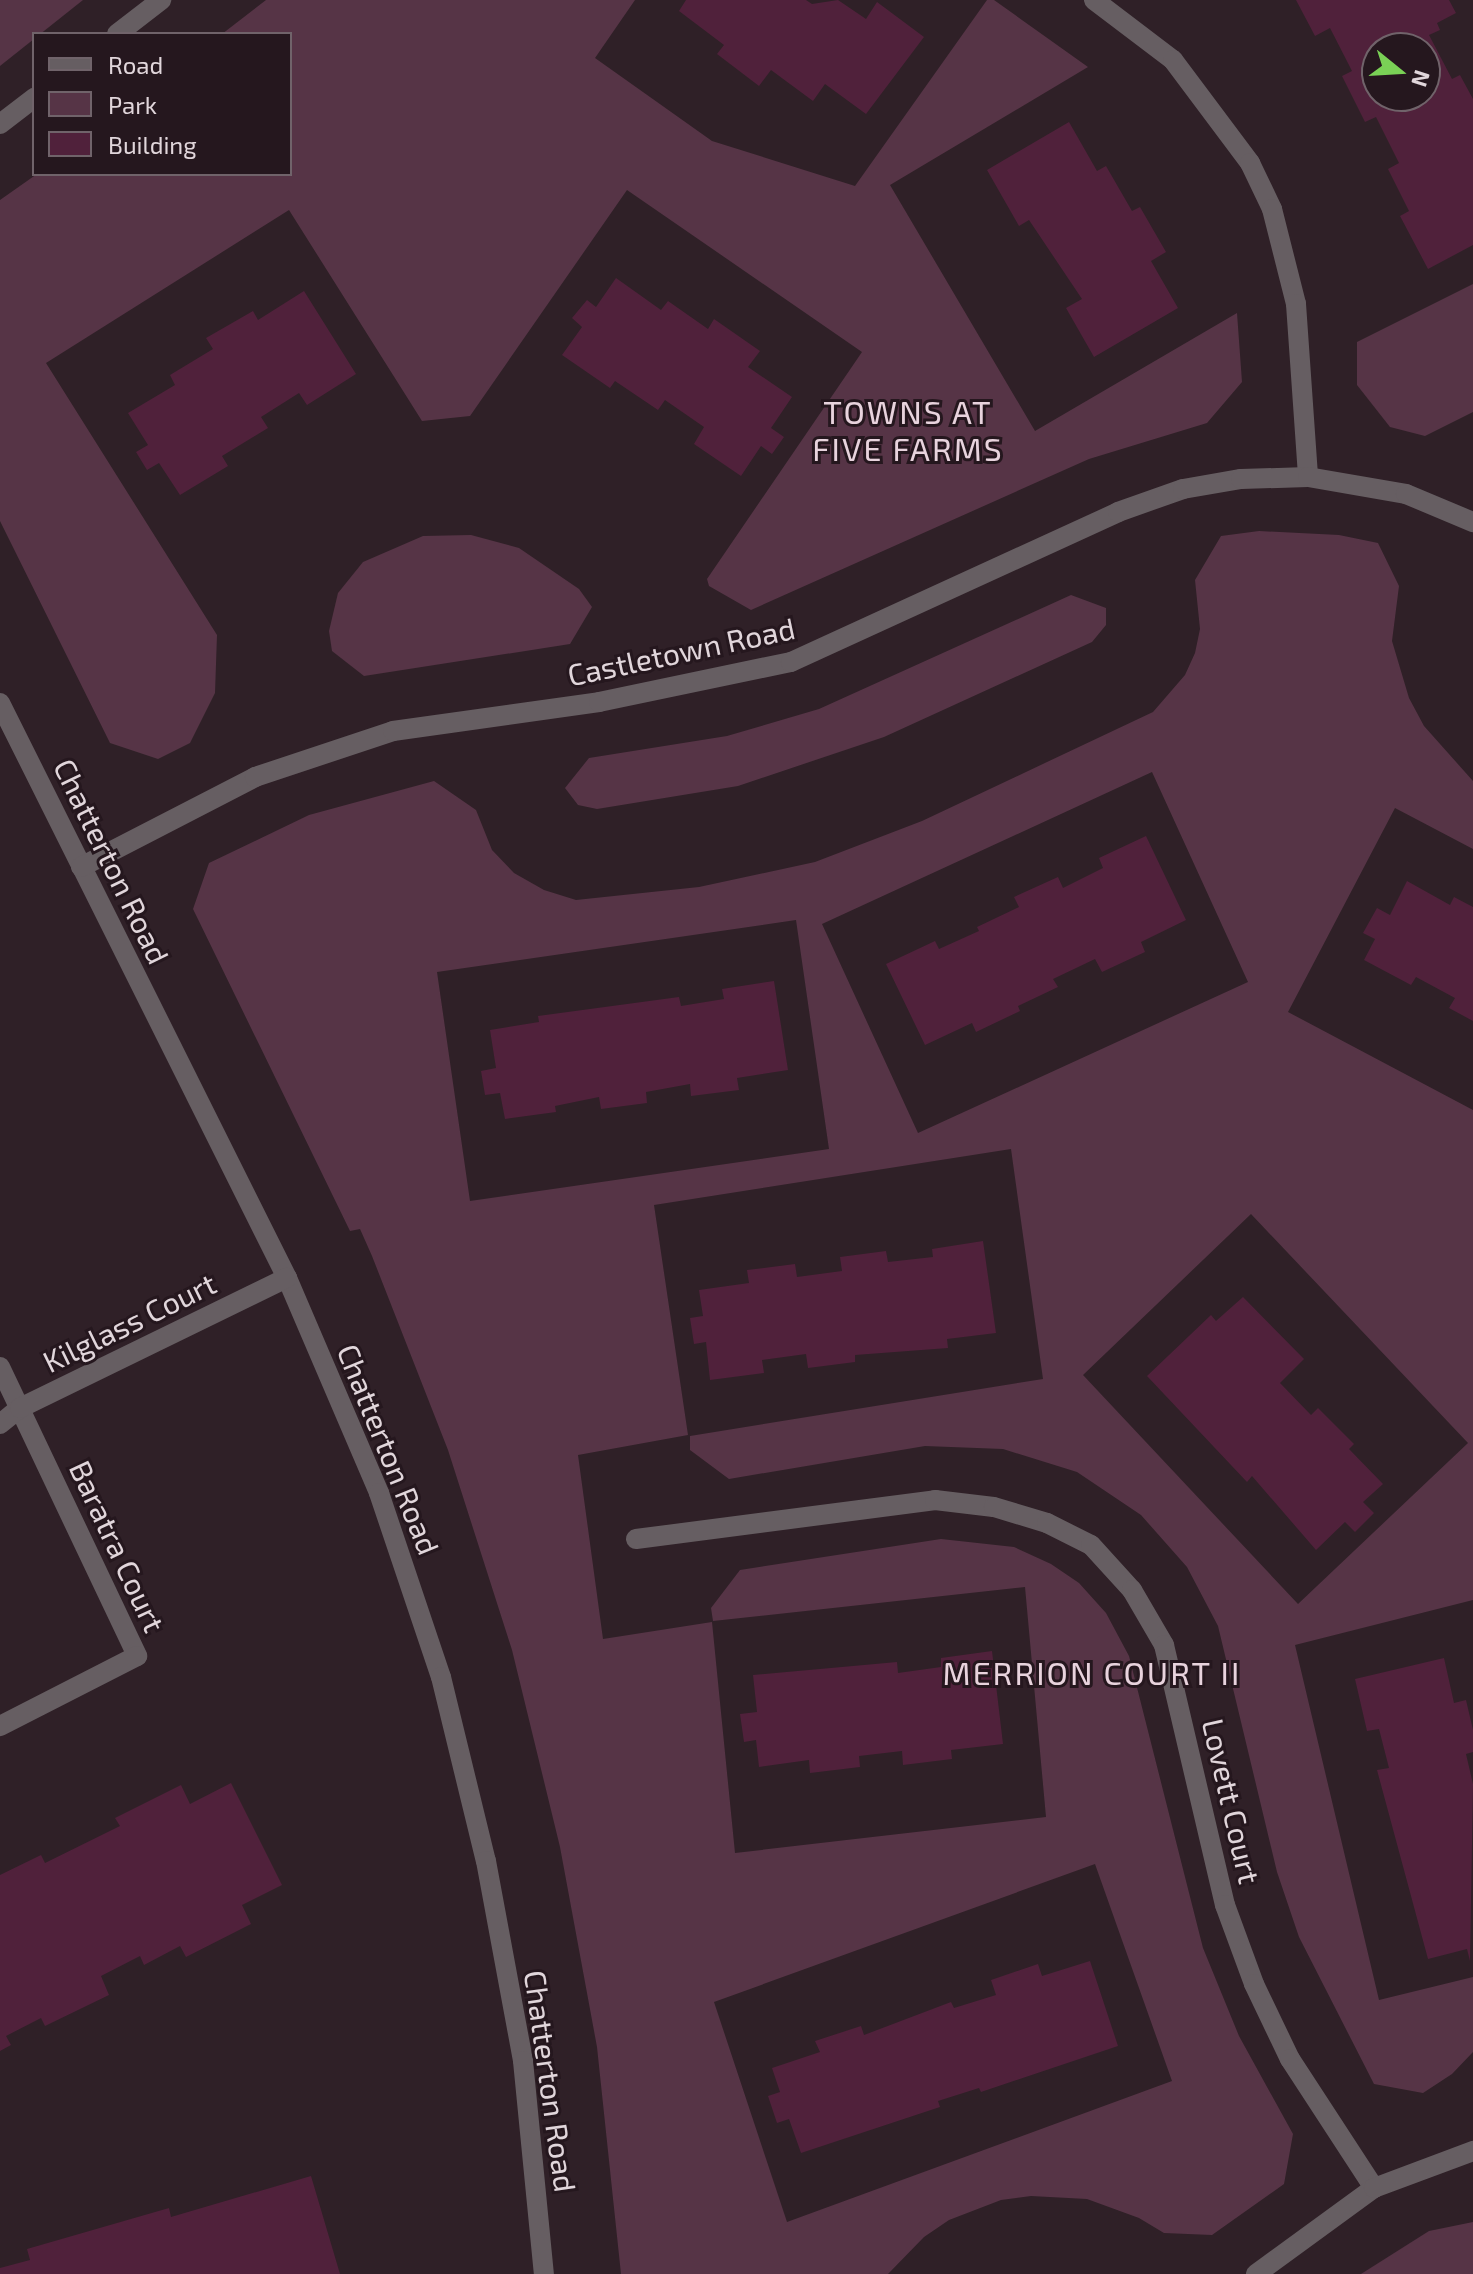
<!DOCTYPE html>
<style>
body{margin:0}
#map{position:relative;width:1473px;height:2274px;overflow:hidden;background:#2f2027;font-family:"Exo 2",sans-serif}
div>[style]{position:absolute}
.green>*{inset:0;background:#563446}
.building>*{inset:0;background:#50213b}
.minor>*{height:20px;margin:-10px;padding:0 10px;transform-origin:10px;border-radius:10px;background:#665e62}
span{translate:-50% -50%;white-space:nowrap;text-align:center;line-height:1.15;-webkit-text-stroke:6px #25171e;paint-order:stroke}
.street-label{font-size:30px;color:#e1d6db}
.neighbourhood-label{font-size:32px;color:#e8d3dd;letter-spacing:2px}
.legend{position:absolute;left:32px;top:32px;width:260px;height:144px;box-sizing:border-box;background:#25171e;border:2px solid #70636a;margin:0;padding:10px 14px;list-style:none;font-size:24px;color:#e1d6db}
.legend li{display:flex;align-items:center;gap:16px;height:40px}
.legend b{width:40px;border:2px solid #70636a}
.north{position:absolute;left:1361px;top:32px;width:80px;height:80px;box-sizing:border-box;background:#25171e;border:2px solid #70636a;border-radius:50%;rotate:108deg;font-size:22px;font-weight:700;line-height:32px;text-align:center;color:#e1d6db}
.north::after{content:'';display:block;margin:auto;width:28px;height:36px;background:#7ad156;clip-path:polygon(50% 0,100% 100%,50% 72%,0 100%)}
</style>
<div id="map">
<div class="green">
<i style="clip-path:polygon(0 0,83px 0,0 66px)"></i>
<i style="clip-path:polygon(266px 0,635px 0,595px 58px,712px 141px,855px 186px,987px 0,994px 0,1088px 67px,890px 185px,1035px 431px,1237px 313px,1242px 382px,1207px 423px,1089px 459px,751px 610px,709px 586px,707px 579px,862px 352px,627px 190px,470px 416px,422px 421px,289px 210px,46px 363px,217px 635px,215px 693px,190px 743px,158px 759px,110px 743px,0 521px,0 200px,37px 174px,290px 174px,290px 34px,222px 34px)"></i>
<i style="clip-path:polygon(1473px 284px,1473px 412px,1425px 436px,1390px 427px,1357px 385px,1357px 342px)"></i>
<i style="clip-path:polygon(evenodd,1259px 531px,1339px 535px,1378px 543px,1399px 586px,1392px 641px,1409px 698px,1424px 726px,1473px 781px,1473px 849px,1395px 808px,1288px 1012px,1473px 1110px,1473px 1600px,1295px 1645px,1379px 2000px,1473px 1977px,1473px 2052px,1452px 2074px,1423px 2093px,1374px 2084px,1299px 1937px,1277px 1872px,1218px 1626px,1187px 1567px,1141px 1515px,1077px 1472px,1003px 1449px,925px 1446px,729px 1479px,690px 1450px,690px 1436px,1043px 1379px,1011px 1149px,654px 1205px,688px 1435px,578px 1455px,603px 1639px,712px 1622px,735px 1853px,1046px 1817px,1025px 1587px,713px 1621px,711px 1608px,740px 1570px,941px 1539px,1014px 1547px,1051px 1564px,1079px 1583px,1106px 1613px,1129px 1656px,1203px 1948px,1239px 2036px,1293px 2134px,1284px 2184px,1212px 2235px,1164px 2233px,1139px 2218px,1087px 2199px,1031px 2196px,1001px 2200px,949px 2220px,924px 2237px,888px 2274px,621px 2274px,597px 2047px,560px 1847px,512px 1650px,448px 1450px,372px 1256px,360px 1229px,350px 1231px,193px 909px,209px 863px,309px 815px,434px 781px,476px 810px,492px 850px,514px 873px,544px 890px,576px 900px,699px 887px,815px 862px,922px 821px,1153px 712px,1185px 675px,1195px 653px,1200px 629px,1195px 580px,1221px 536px,1259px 531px,1152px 772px,1248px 982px,918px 1133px,822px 924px,1152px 772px,1259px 531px,796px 920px,829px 1149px,470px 1201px,437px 972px,796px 920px,1259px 531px,1251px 1214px,1468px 1443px,1298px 1604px,1083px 1375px,1251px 1214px,1259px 531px,1095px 1864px,1172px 2081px,787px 2222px,714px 2002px,1095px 1864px)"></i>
<i style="clip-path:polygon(471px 535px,519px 548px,579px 589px,592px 607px,570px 644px,364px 676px,332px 651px,329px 631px,338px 593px,363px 562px,423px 536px)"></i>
<i style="clip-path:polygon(1071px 595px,1106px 608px,1106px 625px,1092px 642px,884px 737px,738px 786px,597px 809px,578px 805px,565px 788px,589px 758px,727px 736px,819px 709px)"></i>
<i style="clip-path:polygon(1473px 2222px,1473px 2274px,1361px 2274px,1429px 2231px)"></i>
</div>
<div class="building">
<i style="clip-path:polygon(686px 0,806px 0,812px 4px,838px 0,866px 19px,877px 2px,924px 37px,866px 114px,825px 84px,813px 101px,771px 70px,759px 86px,717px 54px,724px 45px,679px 11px)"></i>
<i style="clip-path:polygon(evenodd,1296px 0,1449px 0,1456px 13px,1437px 23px,1440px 30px,1429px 35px,1452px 79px,1460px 75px,1473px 99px,1473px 245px,1428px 269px,1400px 216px,1409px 211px,1388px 169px,1399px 163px,1376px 117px,1365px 122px,1342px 76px,1352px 71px,1330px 28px,1315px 36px,1296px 0,1377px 48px,1425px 48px,1425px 96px,1377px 96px,1377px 48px)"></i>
<i style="clip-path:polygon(1069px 122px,1097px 171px,1106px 166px,1132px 211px,1140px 207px,1166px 252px,1151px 261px,1178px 308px,1094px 357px,1066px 308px,1082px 299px,1029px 220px,1019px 226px,987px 170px)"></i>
<i style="clip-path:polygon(616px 278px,661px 310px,668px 301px,708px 329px,714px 319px,760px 351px,748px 367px,792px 397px,771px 428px,784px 437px,772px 454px,761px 446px,741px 476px,694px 444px,704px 427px,665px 400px,658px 410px,615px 381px,610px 388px,562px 355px,582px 327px,572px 318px,587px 300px,596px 307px)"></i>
<i style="clip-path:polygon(304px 291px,356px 374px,307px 405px,299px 393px,261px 417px,268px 428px,222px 456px,228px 466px,180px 495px,159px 463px,147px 470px,136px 452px,148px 445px,128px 413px,175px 385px,170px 375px,213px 349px,206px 338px,253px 311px,258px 320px)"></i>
<i style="clip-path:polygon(1146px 836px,1186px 920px,1141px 942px,1145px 952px,1102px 972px,1095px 959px,1053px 979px,1058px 987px,1018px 1006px,1020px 1011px,976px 1032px,972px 1023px,925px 1045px,886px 964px,935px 941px,939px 949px,979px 931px,977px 927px,1019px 907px,1014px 897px,1058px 877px,1063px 888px,1103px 868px,1099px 858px)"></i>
<i style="clip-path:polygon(1407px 881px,1450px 905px,1454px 897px,1473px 907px,1473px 1021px,1449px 1008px,1455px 998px,1416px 977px,1411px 985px,1364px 960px,1375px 939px,1363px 933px,1377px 908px,1390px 915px)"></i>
<i style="clip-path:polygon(774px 981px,788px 1070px,737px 1078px,739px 1090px,691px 1096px,690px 1084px,646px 1092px,647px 1103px,601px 1109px,599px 1097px,555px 1106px,556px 1112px,505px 1119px,500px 1093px,485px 1095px,481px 1071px,496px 1068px,490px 1030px,539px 1022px,538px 1016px,679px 997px,681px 1006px,724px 999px,722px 989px)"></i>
<i style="clip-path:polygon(983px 1241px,996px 1333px,947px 1339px,948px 1348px,855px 1355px,855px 1362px,808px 1368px,806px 1354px,762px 1360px,764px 1373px,710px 1380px,706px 1342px,694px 1344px,690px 1318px,703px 1316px,699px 1290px,749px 1283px,747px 1270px,795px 1264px,797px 1277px,842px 1271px,840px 1257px,886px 1251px,888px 1262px,933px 1257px,932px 1249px)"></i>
<i style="clip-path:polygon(1243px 1297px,1304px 1359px,1280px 1383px,1311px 1415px,1318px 1408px,1354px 1444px,1349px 1449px,1383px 1484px,1363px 1502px,1374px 1513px,1355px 1532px,1345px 1522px,1316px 1550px,1252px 1476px,1247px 1482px,1147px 1376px,1211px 1315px,1216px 1321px)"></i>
<i style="clip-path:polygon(992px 1651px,1003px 1744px,951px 1750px,952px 1759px,903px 1765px,902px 1751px,859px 1756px,860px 1767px,810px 1773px,809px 1760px,759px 1767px,756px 1740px,744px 1742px,740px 1714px,757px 1712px,753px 1675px,897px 1662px,898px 1673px,941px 1667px,941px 1658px)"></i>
<i style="clip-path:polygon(1444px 1658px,1454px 1703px,1466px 1700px,1473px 1730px,1473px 1752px,1466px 1754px,1473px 1784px,1470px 1961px,1467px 1949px,1428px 1959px,1377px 1770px,1389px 1768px,1379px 1729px,1367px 1731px,1355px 1679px)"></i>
<i style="clip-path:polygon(231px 1783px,282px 1885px,242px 1905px,251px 1924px,186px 1957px,180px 1946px,144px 1965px,140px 1956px,101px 1976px,109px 1995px,45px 2026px,41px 2018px,6px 2036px,11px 2045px,0 2051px,0 1875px,41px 1855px,45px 1863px,120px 1826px,115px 1818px,181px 1785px,190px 1804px)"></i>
<i style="clip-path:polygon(1090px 1961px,1118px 2046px,981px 2092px,979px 2088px,938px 2101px,940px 2107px,801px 2153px,789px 2119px,777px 2123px,768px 2096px,780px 2092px,772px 2068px,820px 2052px,815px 2041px,861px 2026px,864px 2035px,951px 2002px,954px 2008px,996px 1995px,991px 1980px,1038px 1964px,1042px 1976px)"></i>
<i style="clip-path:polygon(311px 2176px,340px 2274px,0 2274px,0 2268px,30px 2260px,27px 2249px,169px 2208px,171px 2217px)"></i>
</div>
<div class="minor">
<i style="left:1094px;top:0;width:99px;rotate:37.2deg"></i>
<i style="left:1173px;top:60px;width:129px;rotate:53.2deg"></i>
<i style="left:1250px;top:163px;width:51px;rotate:64.4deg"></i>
<i style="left:1272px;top:209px;width:98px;rotate:75.8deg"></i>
<i style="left:1296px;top:304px;width:173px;rotate:86deg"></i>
<i style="left:117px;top:34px;width:56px;rotate:-37.7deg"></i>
<i style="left:0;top:124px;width:43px;rotate:-37.4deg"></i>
<i style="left:0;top:703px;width:643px;rotate:63.47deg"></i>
<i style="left:287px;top:1278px;width:234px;rotate:66.8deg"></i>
<i style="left:379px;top:1493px;width:194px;rotate:71.4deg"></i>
<i style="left:441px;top:1677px;width:189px;rotate:76.3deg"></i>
<i style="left:486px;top:1861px;width:203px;rotate:79.5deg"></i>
<i style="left:523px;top:2061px;width:214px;rotate:84.4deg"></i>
<i style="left:81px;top:867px;width:196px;rotate:-27.3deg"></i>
<i style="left:255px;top:777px;width:145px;rotate:-18.4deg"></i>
<i style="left:393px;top:731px;width:208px;rotate:-8deg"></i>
<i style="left:599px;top:702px;width:196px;rotate:-11.8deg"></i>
<i style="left:791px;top:662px;width:360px;rotate:-24.6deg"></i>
<i style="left:1118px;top:512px;width:69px;rotate:-19.5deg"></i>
<i style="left:1183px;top:489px;width:59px;rotate:-9.8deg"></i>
<i style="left:1241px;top:479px;width:67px;rotate:-1.7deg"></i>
<i style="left:1308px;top:477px;width:99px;rotate:9.8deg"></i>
<i style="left:1406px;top:494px;width:73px;rotate:22.7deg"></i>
<i style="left:0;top:1367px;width:320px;rotate:64.6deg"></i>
<i style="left:137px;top:1656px;width:154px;rotate:152.9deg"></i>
<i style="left:0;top:1424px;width:26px;rotate:-39deg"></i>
<i style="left:20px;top:1408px;width:297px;rotate:-26deg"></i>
<i style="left:636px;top:1539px;width:302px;rotate:-7.4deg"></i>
<i style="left:935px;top:1500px;width:59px;rotate:6.8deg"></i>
<i style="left:994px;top:1507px;width:55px;rotate:16.8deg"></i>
<i style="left:1047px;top:1523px;width:49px;rotate:26.6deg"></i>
<i style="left:1091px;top:1545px;width:61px;rotate:47.7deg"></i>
<i style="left:1132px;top:1590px;width:64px;rotate:59.8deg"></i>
<i style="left:1164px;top:1645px;width:267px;rotate:76.8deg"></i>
<i style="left:1225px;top:1905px;width:84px;rotate:69.8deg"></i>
<i style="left:1254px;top:1984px;width:83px;rotate:64.4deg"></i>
<i style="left:1290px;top:2059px;width:154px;rotate:56.9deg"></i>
<i style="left:1256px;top:2274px;width:146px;rotate:-36.1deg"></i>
<i style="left:1374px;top:2188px;width:106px;rotate:-20.5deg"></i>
</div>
<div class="street-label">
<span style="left:681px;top:651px;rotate:-12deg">Castletown Road</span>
<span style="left:112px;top:861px;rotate:64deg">Chatterton Road</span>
<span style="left:129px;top:1322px;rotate:-26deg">Kilglass Court</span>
<span style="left:389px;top:1449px;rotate:68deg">Chatterton Road</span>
<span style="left:118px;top:1546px;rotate:65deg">Baratra Court</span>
<span style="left:1232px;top:1801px;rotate:77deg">Lovett Court</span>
<span style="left:551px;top:2081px;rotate:82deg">Chatterton Road</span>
</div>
<div class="neighbourhood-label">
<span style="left:908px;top:430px">TOWNS AT<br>FIVE FARMS</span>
<span style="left:1092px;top:1672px">MERRION COURT II</span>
</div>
<ul class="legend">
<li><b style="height:10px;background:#665e62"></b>Road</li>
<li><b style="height:22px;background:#563446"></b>Park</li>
<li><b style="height:22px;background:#50213b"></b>Building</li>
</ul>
<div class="north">N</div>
</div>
